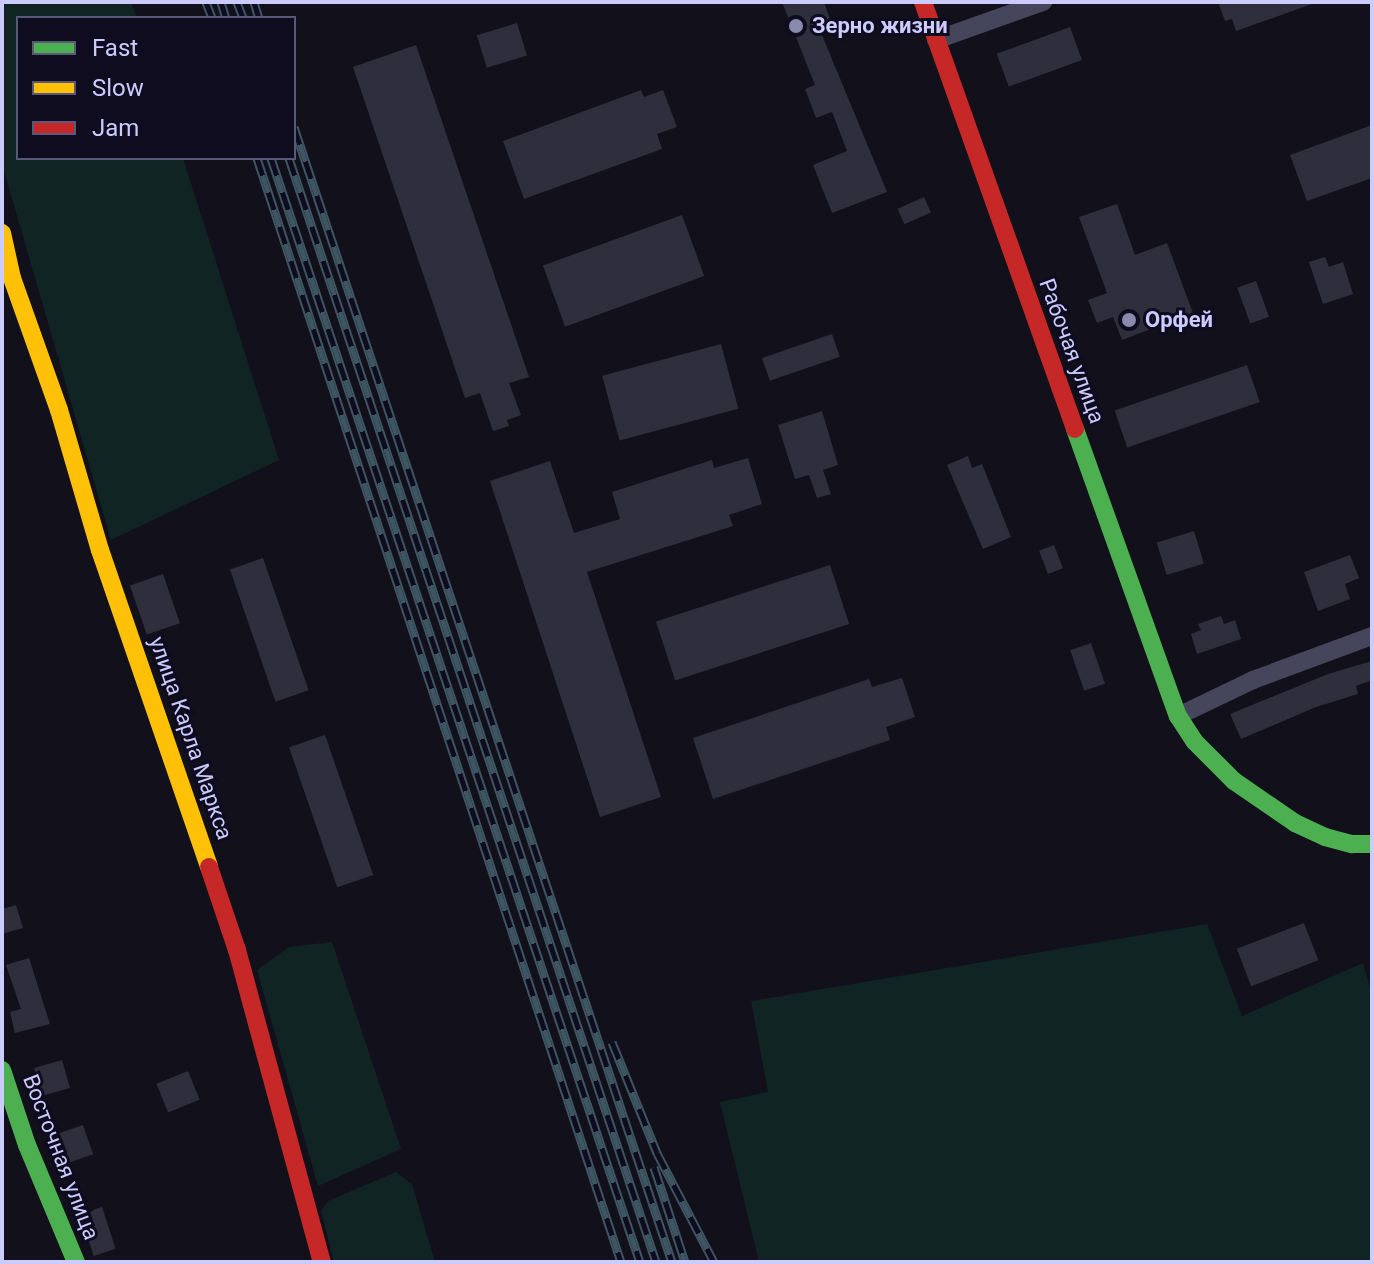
<!DOCTYPE html>
<meta charset="utf-8">
<style>
body{margin:0}
#map{position:relative;width:1374px;height:1264px;overflow:hidden;background:#12101a;font-family:Roboto,sans-serif}
div>[style]{position:absolute}
.green>*{inset:0;background:#102523}
.building>*{inset:0;background:#2e2e3d;transform-origin:0 0}
.street>*{height:18px;margin:-9px;padding:0 9px;transform-origin:9px;border-radius:9px;background:#45465b}
.fast>*{height:18px;margin:-9px;padding:0 9px;transform-origin:9px;border-radius:9px;background:#4caf50}
.slow>*{height:18px;margin:-9px;padding:0 9px;transform-origin:9px;border-radius:9px;background:#ffc107}
.jam>*{height:18px;margin:-9px;padding:0 9px;transform-origin:9px;border-radius:9px;background:#c62828}
.rail>*{height:9px;margin-top:-4.5px;transform-origin:0;background:repeating-linear-gradient(90deg,#0e0c1e 0 18px,#3e5662 0 36px);box-sizing:border-box;border-block:2px solid #3e5662}
.dots>*{width:22px;height:22px;translate:-50% -50%;box-sizing:border-box;border:4px solid #0e0c1e;border-radius:50%}
span{translate:-50% -50%;white-space:nowrap;text-align:center;line-height:1.15;-webkit-text-stroke:6px #0e0c1e;paint-order:stroke}
.poi-label{font-size:22px;color:#cbcbfe;font-weight:700}
.left{translate:0 -50%;text-align:left}
.street-label{font-size:22px;color:#cbcbfe}
.frame{position:absolute;inset:0;border:4px solid #cbcbfe;pointer-events:none}
.legend{position:absolute;left:16px;top:16px;width:280px;height:144px;box-sizing:border-box;background:#0e0c1e;border:2px solid #5a5878;margin:0;padding:10px 14px;list-style:none;font-size:24px;color:#cbcbfe}
.legend li{display:flex;align-items:center;gap:16px;height:40px}
.legend b{width:40px;border:2px solid #5a5878}
</style>
<div id="map">
<div class="green">
<i style="clip-path:polygon(2px 2px,131px 2px,137px 18px,18px 18px,18px 158px,183px 158px,279px 460px,111px 540px,2px 164px)"></i>
<i style="clip-path:polygon(1207px 924px,1242px 1016px,1363px 963px,1372px 994px,1372px 1262px,759px 1262px,720px 1102px,768px 1092px,751px 1001px)"></i>
<i style="clip-path:polygon(332px 942px,401px 1149px,318px 1186px,257px 970px,289px 947px)"></i>
<i style="clip-path:polygon(396px 1172px,412px 1184px,435px 1262px,334px 1262px,321px 1211px,328px 1201px)"></i>
</div>
<div class="building">
<i style="clip-path:polygon(782px 2px,824px 2px,830px 19px,817px 23px,887px 192px,832px 213px,813px 165px,847px 151px,832px 112px,816px 118px,805px 89px,815px 85px)"></i>
<i style="clip-path:polygon(1218px 2px,1312px 2px,1312px 4px,1236px 31px,1232px 19px,1225px 21px)"></i>
<i style="left:517px;top:23px;width:34px;height:42px;rotate:73deg"></i>
<i style="left:1070px;top:27px;width:35px;height:78px;rotate:70deg"></i>
<i style="clip-path:polygon(416px 45px,529px 377px,509px 383px,521px 415px,507px 420px,509px 426px,493px 431px,480px 393px,465px 398px,353px 67px)"></i>
<i style="clip-path:polygon(641px 90px,644px 97px,663px 90px,677px 127px,657px 134px,662px 149px,524px 199px,503px 141px)"></i>
<i style="clip-path:polygon(1372px 125px,1372px 178px,1307px 201px,1290px 155px)"></i>
<i style="left:924px;top:197px;width:17px;height:29px;rotate:66deg"></i>
<i style="clip-path:polygon(1117px 204px,1135px 255px,1167px 243px,1193px 313px,1122px 340px,1113px 317px,1097px 323px,1088px 300px,1107px 293px,1079px 217px)"></i>
<i style="left:682px;top:215px;width:65px;height:148px;rotate:70deg"></i>
<i style="clip-path:polygon(1325px 257px,1329px 267px,1343px 262px,1353px 294px,1323px 304px,1309px 262px)"></i>
<i style="left:1256px;top:281px;width:38px;height:20px;rotate:70deg"></i>
<i style="left:832px;top:334px;width:24px;height:74px;rotate:71deg"></i>
<i style="left:721px;top:344px;width:67px;height:123px;rotate:75deg"></i>
<i style="left:1247px;top:365px;width:39px;height:140px;rotate:71deg"></i>
<i style="clip-path:polygon(822px 411px,838px 465px,823px 470px,831px 494px,817px 498px,809px 475px,795px 479px,778px 425px)"></i>
<i style="clip-path:polygon(968px 456px,972px 468px,982px 464px,1011px 537px,983px 549px,947px 465px)"></i>
<i style="clip-path:polygon(748px 458px,762px 504px,729px 515px,733px 526px,587px 572px,661px 797px,600px 817px,490px 481px,550px 461px,574px 533px,620px 519px,612px 492px,712px 460px,714px 468px)"></i>
<i style="left:1194px;top:531px;width:34px;height:39px;rotate:73deg"></i>
<i style="left:1054px;top:545px;width:25px;height:16px;rotate:69deg"></i>
<i style="clip-path:polygon(1350px 555px,1359px 578px,1345px 584px,1350px 599px,1318px 611px,1304px 572px)"></i>
<i style="left:263px;top:558px;width:140px;height:35px;rotate:71deg"></i>
<i style="left:830px;top:565px;width:62px;height:183px;rotate:72deg"></i>
<i style="left:163px;top:574px;width:52px;height:35px;rotate:71deg"></i>
<i style="clip-path:polygon(1221px 616px,1224px 624px,1235px 620px,1241px 639px,1197px 654px,1191px 634px,1201px 630px,1198px 624px)"></i>
<i style="left:1091px;top:643px;width:43px;height:22px;rotate:71deg"></i>
<i style="clip-path:polygon(1372px 661px,1372px 680px,1356px 686px,1358px 694px,1316px 707px,1241px 739px,1230px 714px,1328px 674px)"></i>
<i style="clip-path:polygon(902px 678px,915px 717px,886px 727px,890px 740px,713px 799px,693px 738px,869px 679px,872px 687px)"></i>
<i style="left:325px;top:735px;width:148px;height:38px;rotate:71deg"></i>
<i style="clip-path:polygon(16px 905px,23px 928px,2px 934px,2px 909px)"></i>
<i style="left:1304px;top:923px;width:40px;height:72px;rotate:69deg"></i>
<i style="clip-path:polygon(29px 958px,50px 1024px,15px 1033px,10px 1012px,21px 1009px,6px 965px)"></i>
<i style="left:62px;top:1060px;width:29px;height:29px;rotate:74deg"></i>
<i style="left:188px;top:1071px;width:31px;height:34px;rotate:68deg"></i>
<i style="left:83px;top:1125px;width:31px;height:34px;rotate:71deg"></i>
<i style="left:102px;top:1207px;width:44px;height:23px;rotate:72deg"></i>
</div>
<div class="street">
<i style="left:936px;top:40px;width:114px;rotate:-19.6deg"></i>
<i style="left:1178px;top:716px;width:83px;rotate:-25.6deg"></i>
<i style="left:1253px;top:680px;width:127px;rotate:-20.3deg"></i>
</div>
<div class="fast">
<i style="left:1075px;top:429px;width:305px;rotate:70.3deg"></i>
<i style="left:1178px;top:716px;width:30px;rotate:57deg"></i>
<i style="left:1194px;top:741px;width:57px;rotate:45deg"></i>
<i style="left:1234px;top:781px;width:74px;rotate:34.5deg"></i>
<i style="left:1295px;top:823px;width:33px;rotate:25deg"></i>
<i style="left:1325px;top:837px;width:28px;rotate:15deg"></i>
<i style="left:1352px;top:844px;width:20px"></i>
<i style="left:2px;top:1070px;width:79px;rotate:71.6deg"></i>
<i style="left:27px;top:1145px;width:127px;rotate:67.3deg"></i>
</div>
<div class="slow">
<i style="left:2px;top:233px;width:46px;rotate:77.5deg"></i>
<i style="left:12px;top:278px;width:140px;rotate:70.4deg"></i>
<i style="left:59px;top:410px;width:146px;rotate:73.7deg"></i>
<i style="left:100px;top:550px;width:335px;rotate:71deg"></i>
</div>
<div class="jam">
<i style="left:923px;top:2px;width:453px;rotate:70.4deg"></i>
<i style="left:209px;top:867px;width:88px;rotate:71.4deg"></i>
<i style="left:237px;top:950px;width:323px;rotate:74.8deg"></i>
</div>
<div class="rail">
<i style="left:206px;top:2px;width:17px;rotate:69deg"></i>
<i style="left:221px;top:2px;width:17px;rotate:73deg"></i>
<i style="left:237px;top:2px;width:17px;rotate:69deg"></i>
<i style="left:254px;top:2px;width:17px;rotate:73deg"></i>
<i style="left:294px;top:127px;width:1196px;rotate:71.58deg"></i>
<i style="left:257px;top:158px;width:1162px;rotate:71.75deg"></i>
<i style="left:271px;top:158px;width:1164px;rotate:71.52deg"></i>
<i style="left:289px;top:158px;width:1163px;rotate:71.61deg"></i>
<i style="left:612px;top:1042px;width:120px;rotate:67.9deg"></i>
<i style="left:657px;top:1153px;width:123px;rotate:62.4deg"></i>
<i style="left:654px;top:1167px;width:100px;rotate:71.9deg"></i>
</div>
<div class="dots">
<i style="left:796px;top:26px;background:#8a8aae"></i>
<i style="left:1129px;top:320px;background:#8a8aae"></i>
</div>
<div class="poi-label">
<span class="left" style="left:812px;top:26px">Зерно жизни</span>
<span class="left" style="left:1145px;top:320px">Орфей</span>
</div>
<div class="street-label">
<span style="left:1072px;top:351px;rotate:70deg">Рабочая улица</span>
<span style="left:191px;top:738px;rotate:71deg">улица Карла Маркса</span>
<span style="left:61px;top:1157px;rotate:69deg">Восточная улица</span>
</div>
<div class="frame"></div>
<ul class="legend">
<li><b style="height:10px;background:#4caf50"></b>Fast</li>
<li><b style="height:10px;background:#ffc107"></b>Slow</li>
<li><b style="height:10px;background:#c62828"></b>Jam</li>
</ul>
</div>
